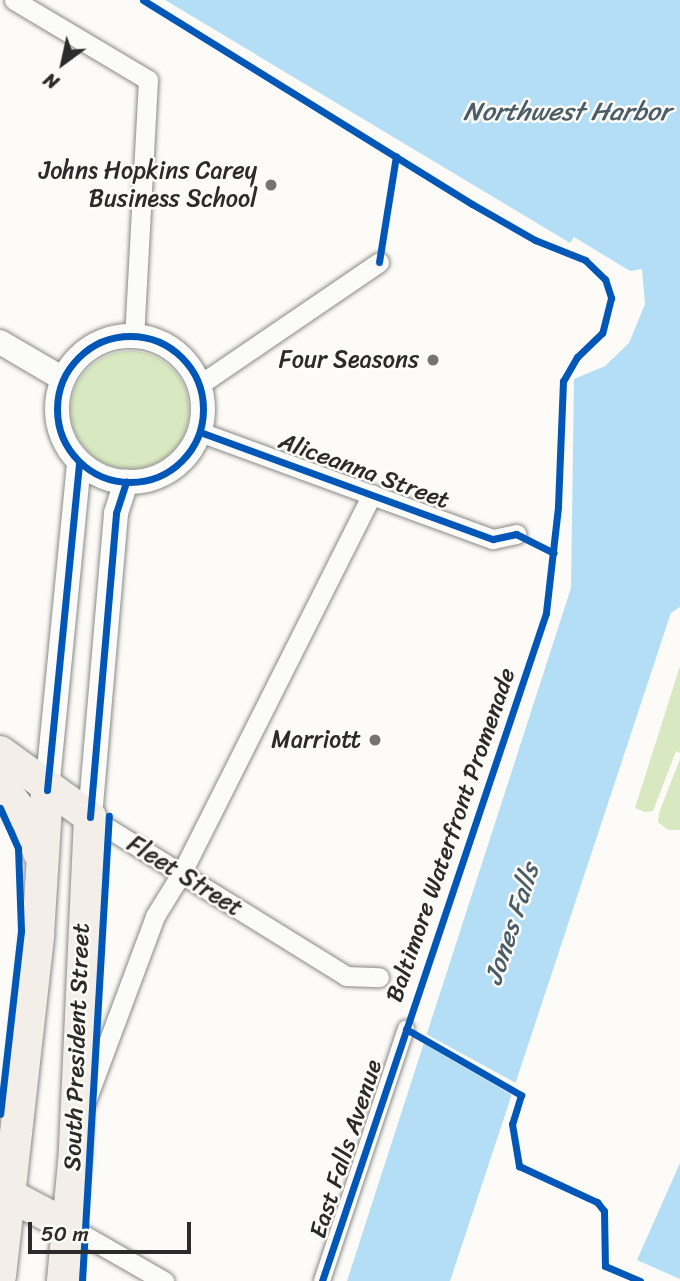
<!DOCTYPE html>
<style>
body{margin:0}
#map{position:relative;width:680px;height:1281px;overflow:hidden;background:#fcfbf8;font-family:Sriracha,sans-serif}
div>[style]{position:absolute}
.green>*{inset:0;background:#d8e8c0}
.round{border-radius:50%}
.water>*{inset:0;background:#b3def6}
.pier>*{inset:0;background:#fcfbf8}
.roads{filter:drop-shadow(0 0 2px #898987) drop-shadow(0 0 2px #898987)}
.pedestrian>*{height:16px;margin:-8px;padding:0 8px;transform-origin:8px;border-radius:8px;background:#fbfbf9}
.minor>*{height:19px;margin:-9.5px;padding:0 9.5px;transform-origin:9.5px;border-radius:9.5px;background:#fbfbf9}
.tertiary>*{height:24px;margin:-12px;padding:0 12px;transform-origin:12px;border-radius:12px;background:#fbfbf9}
.tertiary>.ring{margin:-12px;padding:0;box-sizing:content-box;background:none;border:24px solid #fbfbf9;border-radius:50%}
.primary>*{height:32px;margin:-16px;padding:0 16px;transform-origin:16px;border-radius:16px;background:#f3eee7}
.cycleway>*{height:7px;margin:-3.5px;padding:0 3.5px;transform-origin:3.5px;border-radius:3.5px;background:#0057b8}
.cycleway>.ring{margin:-3.5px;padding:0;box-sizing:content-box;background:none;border:7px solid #0057b8;border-radius:50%}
.dots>*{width:19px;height:19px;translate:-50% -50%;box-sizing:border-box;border:4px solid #fdfcf7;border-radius:50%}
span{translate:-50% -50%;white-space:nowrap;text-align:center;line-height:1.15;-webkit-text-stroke:5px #fdfcf7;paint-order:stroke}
.poi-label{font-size:24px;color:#2b2b2b}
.right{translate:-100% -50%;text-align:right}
.street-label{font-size:24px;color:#2b2b2b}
.water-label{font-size:26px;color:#4a5d68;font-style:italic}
.north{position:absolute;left:28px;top:28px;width:70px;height:70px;-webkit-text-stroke:5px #fdfcf7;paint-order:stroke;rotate:213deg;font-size:19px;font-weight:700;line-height:28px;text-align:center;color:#2b2b2b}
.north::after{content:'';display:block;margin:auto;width:24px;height:32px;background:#2b2b2b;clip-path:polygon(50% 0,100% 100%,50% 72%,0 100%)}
.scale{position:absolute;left:28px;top:1222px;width:163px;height:32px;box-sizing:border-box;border:4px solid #2b2b2b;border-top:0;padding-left:9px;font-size:21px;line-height:24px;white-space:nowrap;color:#2b2b2b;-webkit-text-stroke:5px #fdfcf7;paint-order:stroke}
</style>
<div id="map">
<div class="green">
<i class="round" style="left:71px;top:351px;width:118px;height:118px"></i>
<i style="clip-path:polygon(680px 666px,680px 753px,676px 751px,653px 811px,645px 812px,635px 808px)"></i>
<i style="clip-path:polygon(680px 759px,680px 830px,668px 830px,658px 822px,659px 813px)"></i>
</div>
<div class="water">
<i style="clip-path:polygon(165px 0,680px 0,680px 607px,671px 613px,450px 1281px,347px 1281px,571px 588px,574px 379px,605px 366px,629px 343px,645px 304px,642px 269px,630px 271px,574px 237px,570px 243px)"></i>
<i style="clip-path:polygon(680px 1163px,680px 1279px,637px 1260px)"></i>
</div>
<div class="pier">
<i style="clip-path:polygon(680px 607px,674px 615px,483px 1192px,512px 1095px,421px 1042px,424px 1033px,516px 1083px,671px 613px)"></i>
</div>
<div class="roads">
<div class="pedestrian">
<i style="left:322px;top:1281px;width:266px;rotate:-71.6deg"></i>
</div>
<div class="minor">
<i style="left:14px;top:0;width:156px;rotate:30.8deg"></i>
<i style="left:148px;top:80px;width:256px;rotate:93.1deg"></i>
<i style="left:199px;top:385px;width:218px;rotate:-34.3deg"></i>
<i style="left:200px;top:432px;width:312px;rotate:20.1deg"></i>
<i style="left:493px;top:539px;width:24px;rotate:-12deg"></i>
<i style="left:90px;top:817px;width:301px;rotate:31.8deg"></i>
<i style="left:346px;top:976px;width:33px;rotate:2deg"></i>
<i style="left:83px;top:1109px;width:206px;rotate:-69.5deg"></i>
<i style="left:155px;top:916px;width:49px;rotate:-58.2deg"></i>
<i style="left:181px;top:874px;width:425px;rotate:-63.3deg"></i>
<i style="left:68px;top:1226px;width:111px;rotate:29.8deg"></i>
</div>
<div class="tertiary">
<i class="ring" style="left:57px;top:336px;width:122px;height:122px"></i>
<i style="left:0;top:342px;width:73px;rotate:30.4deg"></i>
<i style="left:47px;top:790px;width:329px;rotate:-84.4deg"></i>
<i style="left:90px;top:817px;width:305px;rotate:-85.1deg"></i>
<i style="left:116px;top:513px;width:33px;rotate:-72deg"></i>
</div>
<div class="primary">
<i style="left:0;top:752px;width:111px;rotate:35.8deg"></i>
<i style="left:90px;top:817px;width:334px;rotate:92.6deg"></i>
<i style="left:75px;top:1151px;width:131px;rotate:95.3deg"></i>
<i style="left:0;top:784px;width:48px;rotate:52.7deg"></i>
<i style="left:29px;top:822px;width:32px;rotate:72deg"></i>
<i style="left:0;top:1190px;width:77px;rotate:27.9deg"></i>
<i style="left:0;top:1276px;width:343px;rotate:-83.6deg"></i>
<i style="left:38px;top:935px;width:145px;rotate:-86.4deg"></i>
</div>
</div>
<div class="cycleway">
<i style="left:143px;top:0;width:387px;rotate:31.8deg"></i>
<i style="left:472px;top:204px;width:73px;rotate:29.7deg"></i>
<i style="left:535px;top:240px;width:54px;rotate:21.8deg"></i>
<i style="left:585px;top:260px;width:28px;rotate:44deg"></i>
<i style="left:605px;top:279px;width:20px;rotate:72deg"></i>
<i style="left:611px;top:298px;width:36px;rotate:104deg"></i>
<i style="left:602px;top:333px;width:35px;rotate:136deg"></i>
<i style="left:577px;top:357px;width:28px;rotate:120deg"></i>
<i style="left:563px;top:381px;width:126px;rotate:92.3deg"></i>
<i style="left:558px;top:507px;width:107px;rotate:96.5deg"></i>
<i style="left:546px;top:613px;width:705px;rotate:108.54deg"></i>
<i style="left:379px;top:262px;width:107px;rotate:-80.9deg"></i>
<i class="ring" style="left:57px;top:336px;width:139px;height:139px"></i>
<i style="left:200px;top:432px;width:312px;rotate:20.1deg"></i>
<i style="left:493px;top:539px;width:24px;rotate:-12deg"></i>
<i style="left:516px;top:534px;width:42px;rotate:26.6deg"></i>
<i style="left:47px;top:790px;width:329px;rotate:-84.4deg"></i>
<i style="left:0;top:808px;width:44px;rotate:65.8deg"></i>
<i style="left:18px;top:848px;width:83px;rotate:87.9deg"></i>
<i style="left:21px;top:931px;width:184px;rotate:96.5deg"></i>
<i style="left:90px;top:817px;width:305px;rotate:-85.1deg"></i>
<i style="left:116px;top:513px;width:33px;rotate:-72deg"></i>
<i style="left:406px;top:1029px;width:133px;rotate:29.9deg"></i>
<i style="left:521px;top:1095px;width:30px;rotate:107deg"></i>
<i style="left:512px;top:1124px;width:43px;rotate:80.5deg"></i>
<i style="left:519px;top:1166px;width:86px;rotate:24.8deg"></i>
<i style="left:597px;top:1202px;width:11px;rotate:52deg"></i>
<i style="left:604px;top:1211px;width:55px;rotate:89deg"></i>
<i style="left:605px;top:1266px;width:38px;rotate:23deg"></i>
<i style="left:82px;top:1281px;width:466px;rotate:-86.7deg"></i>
</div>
<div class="dots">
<i style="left:271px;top:185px;background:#747473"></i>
<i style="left:433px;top:360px;background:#747473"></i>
<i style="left:375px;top:740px;background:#747473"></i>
</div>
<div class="poi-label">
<span class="right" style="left:257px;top:185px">Johns Hopkins Carey<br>Business School</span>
<span class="right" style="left:419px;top:360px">Four Seasons</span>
<span class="right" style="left:361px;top:740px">Marriott</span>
</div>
<div class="street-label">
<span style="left:364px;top:471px;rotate:20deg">Aliceanna Street</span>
<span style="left:451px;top:835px;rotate:-71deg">Baltimore Waterfront Promenade</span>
<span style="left:185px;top:876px;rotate:32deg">Fleet Street</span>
<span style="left:77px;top:1047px;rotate:-88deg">South President Street</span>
<span style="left:346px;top:1149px;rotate:-72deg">East Falls Avenue</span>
</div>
<div class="water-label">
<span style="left:567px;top:112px">Northwest Harbor</span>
<span style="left:512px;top:924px;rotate:-72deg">Jones Falls</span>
</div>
<div class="north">N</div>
<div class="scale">50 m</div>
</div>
